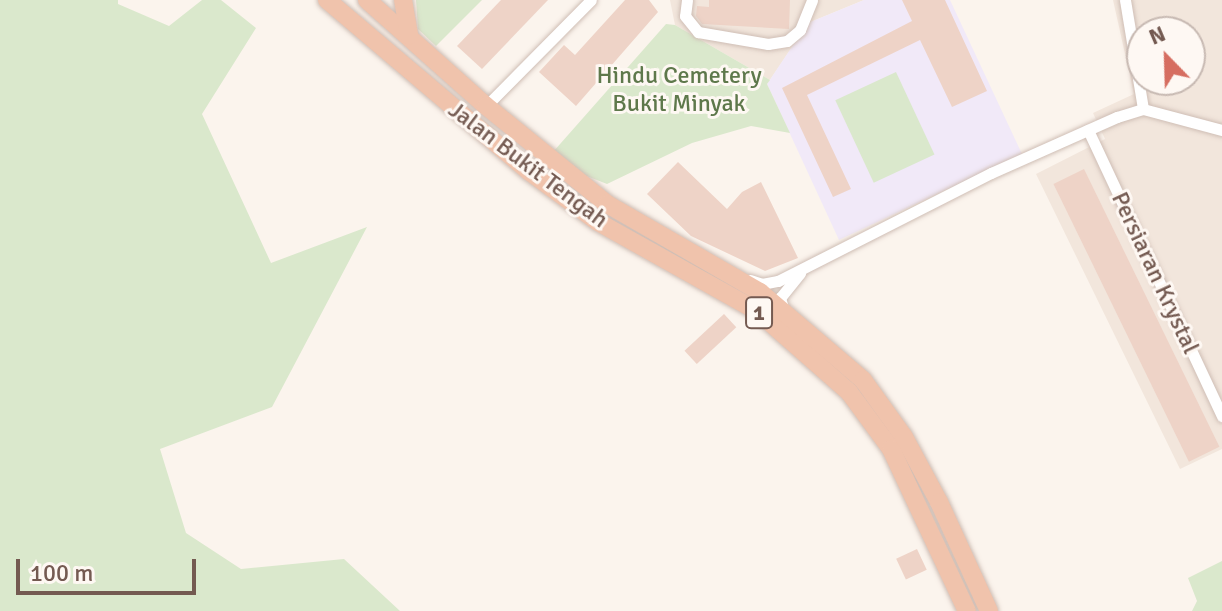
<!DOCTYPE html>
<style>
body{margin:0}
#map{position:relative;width:1222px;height:611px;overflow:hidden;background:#fbf4ed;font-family:Signika,sans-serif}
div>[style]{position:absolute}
.residential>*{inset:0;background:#f2e6dc}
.education>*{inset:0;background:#f1e9f8}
.green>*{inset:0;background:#dae8cc;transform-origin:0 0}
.building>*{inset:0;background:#eed3c7;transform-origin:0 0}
.roads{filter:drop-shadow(0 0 2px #cfbeb5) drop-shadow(0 0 2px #cfbeb5)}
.minor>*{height:11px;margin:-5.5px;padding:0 5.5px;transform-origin:5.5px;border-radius:5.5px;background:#fff}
.trunk>*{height:18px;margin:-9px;padding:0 9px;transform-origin:9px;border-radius:9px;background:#f0c3ac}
span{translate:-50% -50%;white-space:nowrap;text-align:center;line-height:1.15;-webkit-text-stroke:6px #fef8f3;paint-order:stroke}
.shield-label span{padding:2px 6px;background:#fef8f3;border:2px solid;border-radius:6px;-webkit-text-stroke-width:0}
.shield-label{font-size:22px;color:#745a51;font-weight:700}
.park-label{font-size:24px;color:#5e784b}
.street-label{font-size:24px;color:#745a51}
.north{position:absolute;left:1126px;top:16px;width:80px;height:80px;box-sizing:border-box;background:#fef8f3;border:2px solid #c7b9b2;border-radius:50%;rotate:337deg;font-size:22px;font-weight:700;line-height:32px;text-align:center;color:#745a51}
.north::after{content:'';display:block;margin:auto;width:28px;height:36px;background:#d66e61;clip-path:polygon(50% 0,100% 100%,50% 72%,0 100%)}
.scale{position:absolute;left:16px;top:559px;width:180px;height:36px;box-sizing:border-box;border:4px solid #745a51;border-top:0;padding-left:10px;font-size:24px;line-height:28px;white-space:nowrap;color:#745a51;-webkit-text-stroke:6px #fef8f3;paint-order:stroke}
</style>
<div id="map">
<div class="residential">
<i style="clip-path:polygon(670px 0,864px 0,808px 23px,770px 80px,675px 25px)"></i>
<i style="clip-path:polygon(evenodd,1113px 0,1222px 0,1222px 449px,1180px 469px,1036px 174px,1105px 139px,1093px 113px,1134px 94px,1113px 0,1142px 32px,1190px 32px,1190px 80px,1142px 80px,1142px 32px)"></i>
</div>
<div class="education">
<i style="clip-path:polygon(864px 0,950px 0,1022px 154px,839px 240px,767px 84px,808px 23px)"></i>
</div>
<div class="green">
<i style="clip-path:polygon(0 0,118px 0,118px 4px,169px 26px,202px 0,221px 0,256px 28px,202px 114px,271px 263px,367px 227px,272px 407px,160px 449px,186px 533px,241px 569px,344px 559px,400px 611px,0 611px)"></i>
<i style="clip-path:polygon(416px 0,482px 0,436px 46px,418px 29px)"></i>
<i style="clip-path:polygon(666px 24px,675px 25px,770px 80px,767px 84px,790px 133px,751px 126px,692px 143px,607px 184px,574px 171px,553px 152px)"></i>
<i style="left:896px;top:72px;width:91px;height:67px;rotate:65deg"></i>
<i style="clip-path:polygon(1222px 561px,1222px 611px,1192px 611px,1197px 601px,1188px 578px)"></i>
</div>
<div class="building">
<i style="clip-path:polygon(501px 0,548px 0,482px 69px,457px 46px)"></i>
<i style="clip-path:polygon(625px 0,649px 0,658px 12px,576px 106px,539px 72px,564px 45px,575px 55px)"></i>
<i style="clip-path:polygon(709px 0,790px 0,789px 29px,702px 24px,696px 16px,697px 6px,709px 7px)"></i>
<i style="clip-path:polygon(902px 0,945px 0,987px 91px,952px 107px,920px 40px,807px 95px,851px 189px,833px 197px,782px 88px,912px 21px)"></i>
<i style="clip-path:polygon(678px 162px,727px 209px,742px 192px,761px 182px,798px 258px,765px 271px,691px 236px,647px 194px)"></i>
<i style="left:1084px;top:169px;width:309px;height:34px;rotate:64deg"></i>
<i style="left:724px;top:314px;width:18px;height:54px;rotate:47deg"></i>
<i style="left:917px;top:549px;width:23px;height:23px;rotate:65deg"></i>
</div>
<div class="roads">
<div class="minor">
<i style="left:687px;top:0;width:16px;rotate:97deg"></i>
<i style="left:685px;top:16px;width:21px;rotate:51deg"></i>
<i style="left:698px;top:32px;width:71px;rotate:9.7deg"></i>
<i style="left:768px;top:44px;width:19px;rotate:-9deg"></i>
<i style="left:787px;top:41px;width:17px;rotate:-40deg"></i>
<i style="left:800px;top:30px;width:32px;rotate:-68deg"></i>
<i style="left:1125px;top:0;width:110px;rotate:80.6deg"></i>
<i style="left:486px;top:106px;width:149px;rotate:-45.3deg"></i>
<i style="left:1088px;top:130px;width:316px;rotate:64.9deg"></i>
<i style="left:750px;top:280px;width:13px;rotate:18deg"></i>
<i style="left:762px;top:284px;width:16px;rotate:-11deg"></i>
<i style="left:778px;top:281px;width:239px;rotate:-26.9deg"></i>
<i style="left:991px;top:173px;width:138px;rotate:-24deg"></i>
<i style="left:1117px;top:117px;width:27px;rotate:-17deg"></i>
<i style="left:1143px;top:109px;width:82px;rotate:14.9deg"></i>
<i style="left:784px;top:311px;width:14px;rotate:-107deg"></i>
<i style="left:780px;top:298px;width:32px;rotate:-51deg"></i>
</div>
<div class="trunk">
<i style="left:327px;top:0;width:266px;rotate:40.3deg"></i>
<i style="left:530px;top:172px;width:84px;rotate:36.3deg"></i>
<i style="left:598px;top:222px;width:182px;rotate:29.2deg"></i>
<i style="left:757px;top:311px;width:123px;rotate:41.4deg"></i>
<i style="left:849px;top:392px;width:71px;rotate:53.6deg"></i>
<i style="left:891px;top:449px;width:179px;rotate:64.9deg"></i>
<i style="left:367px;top:0;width:159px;rotate:41.7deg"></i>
<i style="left:486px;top:106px;width:156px;rotate:39deg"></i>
<i style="left:607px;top:204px;width:177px;rotate:29.9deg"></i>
<i style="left:760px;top:292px;width:135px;rotate:40.5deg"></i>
<i style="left:863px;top:380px;width:70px;rotate:54.3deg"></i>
<i style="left:904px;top:437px;width:74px;rotate:61.7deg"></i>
<i style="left:939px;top:502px;width:120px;rotate:65.4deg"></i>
<i style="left:403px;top:0;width:36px;rotate:80deg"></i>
</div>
</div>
<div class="shield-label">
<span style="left:759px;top:313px">1</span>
</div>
<div class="park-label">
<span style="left:679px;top:90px">Hindu Cemetery<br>Bukit Minyak</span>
</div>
<div class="street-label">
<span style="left:528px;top:165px;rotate:37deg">Jalan Bukit Tengah</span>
<span style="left:1155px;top:273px;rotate:65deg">Persiaran Krystal</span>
</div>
<div class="north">N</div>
<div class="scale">100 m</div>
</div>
